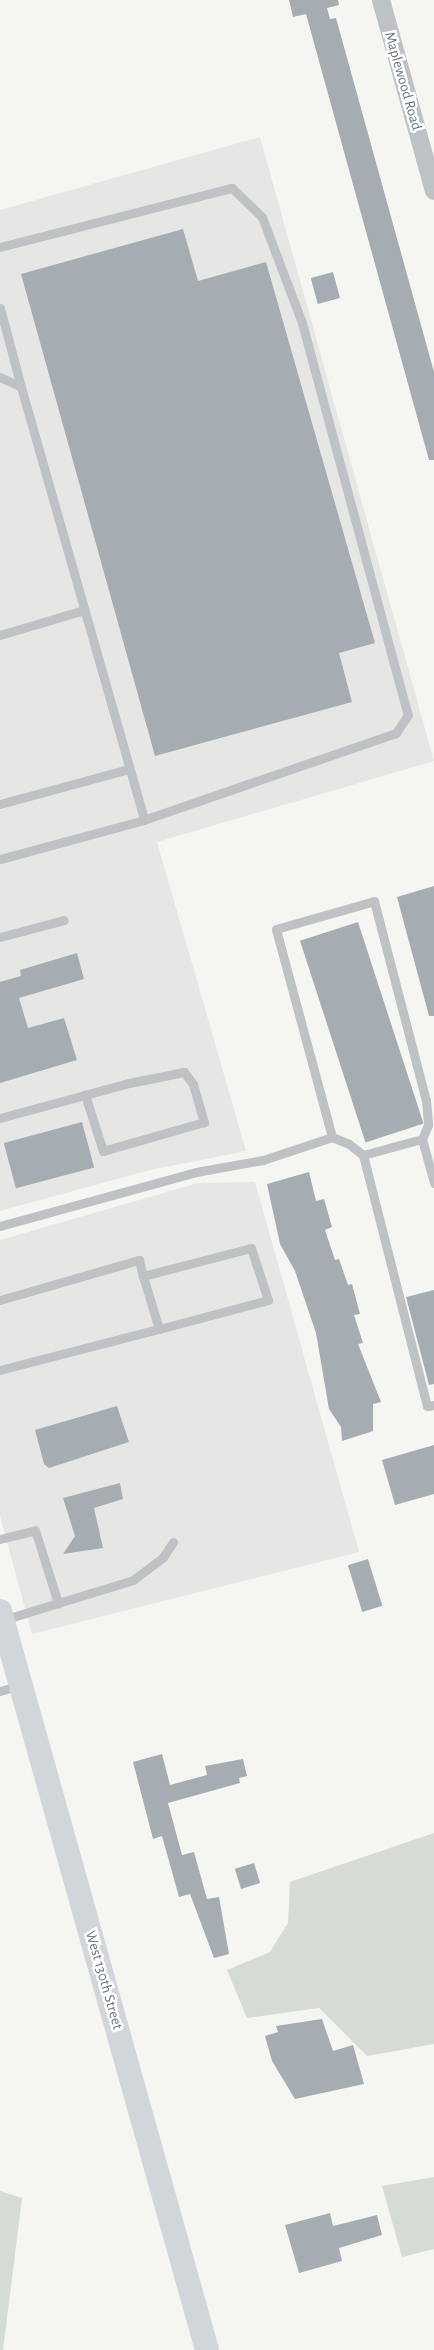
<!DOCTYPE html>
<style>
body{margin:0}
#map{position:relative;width:434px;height:2350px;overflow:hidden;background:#f5f5f2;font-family:"Alegreya Sans",sans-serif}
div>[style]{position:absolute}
.built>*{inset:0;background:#e6e6e5}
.green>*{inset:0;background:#d6dbd3}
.building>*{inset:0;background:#a6adb2;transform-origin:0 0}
.lane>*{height:9px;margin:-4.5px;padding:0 4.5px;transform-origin:4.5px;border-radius:4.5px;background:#bec2c5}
.street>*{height:18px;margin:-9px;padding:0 9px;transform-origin:9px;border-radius:9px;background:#bec2c5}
.secondary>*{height:24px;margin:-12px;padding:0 12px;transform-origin:12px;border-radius:12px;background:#d2d6da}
span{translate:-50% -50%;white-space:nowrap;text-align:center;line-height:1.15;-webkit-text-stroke:5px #fff;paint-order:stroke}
.street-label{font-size:15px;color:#677580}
</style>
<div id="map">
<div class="built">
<i style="clip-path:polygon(260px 137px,434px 761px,157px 842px,246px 1151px,150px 1170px,0 1211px,0 210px)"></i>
<i style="clip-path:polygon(255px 1182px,359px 1552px,32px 1634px,0 1516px,0 1240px,198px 1183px)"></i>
</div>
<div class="green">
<i style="clip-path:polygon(434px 1833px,434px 2044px,367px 2056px,319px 2008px,247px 2018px,227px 1970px,270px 1952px,288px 1923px,290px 1882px)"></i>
<i style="clip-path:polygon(434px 2177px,434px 2249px,402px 2257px,382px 2186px)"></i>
<i style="clip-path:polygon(0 2191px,22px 2198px,3px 2350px,0 2350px)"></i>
</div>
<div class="building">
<i style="clip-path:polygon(289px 0,338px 0,339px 5px,327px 8px,330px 19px,336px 18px,434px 372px,434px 460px,429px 460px,306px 14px,293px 17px)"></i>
<i style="clip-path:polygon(183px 229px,198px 281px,266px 262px,375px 643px,339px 653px,352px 702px,155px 756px,21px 274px)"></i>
<i style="left:333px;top:272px;width:27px;height:23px;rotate:75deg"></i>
<i style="clip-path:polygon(434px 886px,434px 1016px,429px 1016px,397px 897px)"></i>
<i style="left:358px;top:922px;width:212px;height:61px;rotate:72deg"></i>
<i style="clip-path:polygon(77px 953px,84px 979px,19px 998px,28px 1028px,64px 1018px,77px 1060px,0 1083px,0 982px,21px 976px,20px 970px)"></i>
<i style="left:82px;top:1122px;width:47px;height:81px;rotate:75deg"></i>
<i style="clip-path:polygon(309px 1172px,316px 1201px,324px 1199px,332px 1227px,325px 1230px,335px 1260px,339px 1259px,348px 1285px,352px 1284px,360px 1314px,354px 1315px,363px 1343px,358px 1344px,381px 1402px,373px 1404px,373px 1431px,342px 1441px,341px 1427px,329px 1409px,316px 1333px,295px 1271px,280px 1244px,267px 1184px)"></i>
<i style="clip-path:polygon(434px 1290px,434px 1384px,429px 1385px,406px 1297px)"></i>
<i style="clip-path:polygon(117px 1406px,129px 1442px,49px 1468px,44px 1464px,35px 1430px)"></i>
<i style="clip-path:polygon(434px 1445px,434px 1494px,395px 1505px,382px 1460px)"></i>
<i style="clip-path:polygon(120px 1483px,123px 1499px,94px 1508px,103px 1548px,63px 1554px,75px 1536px,63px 1498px)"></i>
<i style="left:368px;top:1559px;width:49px;height:21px;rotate:73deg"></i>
<i style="clip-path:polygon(162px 1754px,170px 1785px,207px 1775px,205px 1766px,243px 1759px,247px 1776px,239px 1778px,240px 1783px,168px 1803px,182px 1855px,194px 1852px,207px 1899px,219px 1897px,229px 1954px,214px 1958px,190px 1894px,179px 1897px,162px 1836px,153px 1839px,133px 1762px)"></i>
<i style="left:254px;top:1863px;width:21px;height:20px;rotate:73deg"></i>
<i style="clip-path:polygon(322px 2019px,333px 2051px,353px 2045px,364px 2084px,295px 2099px,272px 2061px,265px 2036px,278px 2032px,276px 2026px)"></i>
<i style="clip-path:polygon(330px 2213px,333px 2226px,377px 2215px,382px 2235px,339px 2248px,342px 2261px,299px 2273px,285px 2225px)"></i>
</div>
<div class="lane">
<i style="left:0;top:247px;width:239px;rotate:-14.3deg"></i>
<i style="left:232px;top:188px;width:42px;rotate:44deg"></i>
<i style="left:262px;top:217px;width:113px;rotate:69.3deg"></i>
<i style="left:302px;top:323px;width:406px;rotate:74.9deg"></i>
<i style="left:408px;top:715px;width:22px;rotate:124deg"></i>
<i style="left:396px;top:733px;width:267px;rotate:161deg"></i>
<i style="left:0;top:308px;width:82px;rotate:75.1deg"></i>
<i style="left:0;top:377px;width:23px;rotate:25deg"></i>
<i style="left:21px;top:387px;width:450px;rotate:74.1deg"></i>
<i style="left:144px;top:820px;width:149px;rotate:164.8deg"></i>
<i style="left:0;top:635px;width:88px;rotate:-16.6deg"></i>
<i style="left:0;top:804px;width:134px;rotate:-15.2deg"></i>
<i style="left:0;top:937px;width:66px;rotate:-14.9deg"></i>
<i style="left:0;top:1118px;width:134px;rotate:-15.2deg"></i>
<i style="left:129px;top:1083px;width:56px;rotate:-11.3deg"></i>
<i style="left:184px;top:1072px;width:15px;rotate:53deg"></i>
<i style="left:193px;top:1084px;width:40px;rotate:74deg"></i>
<i style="left:204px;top:1122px;width:105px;rotate:164deg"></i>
<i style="left:103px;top:1151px;width:59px;rotate:-107.8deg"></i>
<i style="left:332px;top:1137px;width:215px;rotate:-105.1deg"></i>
<i style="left:276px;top:929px;width:102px;rotate:-15.9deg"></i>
<i style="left:374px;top:901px;width:206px;rotate:75.4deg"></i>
<i style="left:426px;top:1100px;width:25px;rotate:85deg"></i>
<i style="left:428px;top:1125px;width:15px;rotate:113deg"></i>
<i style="left:422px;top:1139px;width:46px;rotate:74.7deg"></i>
<i style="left:363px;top:1155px;width:61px;rotate:-15.2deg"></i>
<i style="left:0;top:1226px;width:203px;rotate:-15.4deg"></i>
<i style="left:196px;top:1172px;width:68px;rotate:-10.2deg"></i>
<i style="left:263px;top:1160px;width:73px;rotate:-18.4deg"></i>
<i style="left:332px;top:1137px;width:18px;rotate:22deg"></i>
<i style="left:349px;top:1144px;width:18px;rotate:38deg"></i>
<i style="left:363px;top:1155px;width:259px;rotate:75.7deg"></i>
<i style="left:427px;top:1406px;width:7px;rotate:-8deg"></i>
<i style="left:0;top:1300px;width:145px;rotate:-16.1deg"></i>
<i style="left:139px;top:1260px;width:16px;rotate:76deg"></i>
<i style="left:0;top:1370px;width:164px;rotate:-14.5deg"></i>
<i style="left:159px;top:1329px;width:113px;rotate:-14.9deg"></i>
<i style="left:268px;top:1300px;width:55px;rotate:-108.1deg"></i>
<i style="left:251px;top:1248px;width:112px;rotate:165.5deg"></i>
<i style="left:143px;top:1276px;width:55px;rotate:73.2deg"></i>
<i style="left:0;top:1539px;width:36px;rotate:-14deg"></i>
<i style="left:35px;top:1530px;width:77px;rotate:72.5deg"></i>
<i style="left:58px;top:1603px;width:58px;rotate:162.8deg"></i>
<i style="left:58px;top:1603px;width:78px;rotate:-17deg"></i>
<i style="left:133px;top:1580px;width:38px;rotate:-37deg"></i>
<i style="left:163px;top:1557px;width:18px;rotate:-56deg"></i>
<i style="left:0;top:1691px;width:22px;rotate:-16deg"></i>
</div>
<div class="street">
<i style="left:381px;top:0;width:198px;rotate:74.5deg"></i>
</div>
<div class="secondary">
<i style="left:0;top:1611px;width:767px;rotate:74.35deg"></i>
</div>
<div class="street-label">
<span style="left:403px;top:81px;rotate:74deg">Maplewood Road</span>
<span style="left:104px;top:1980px;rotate:74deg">West 130th Street</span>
</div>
</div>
